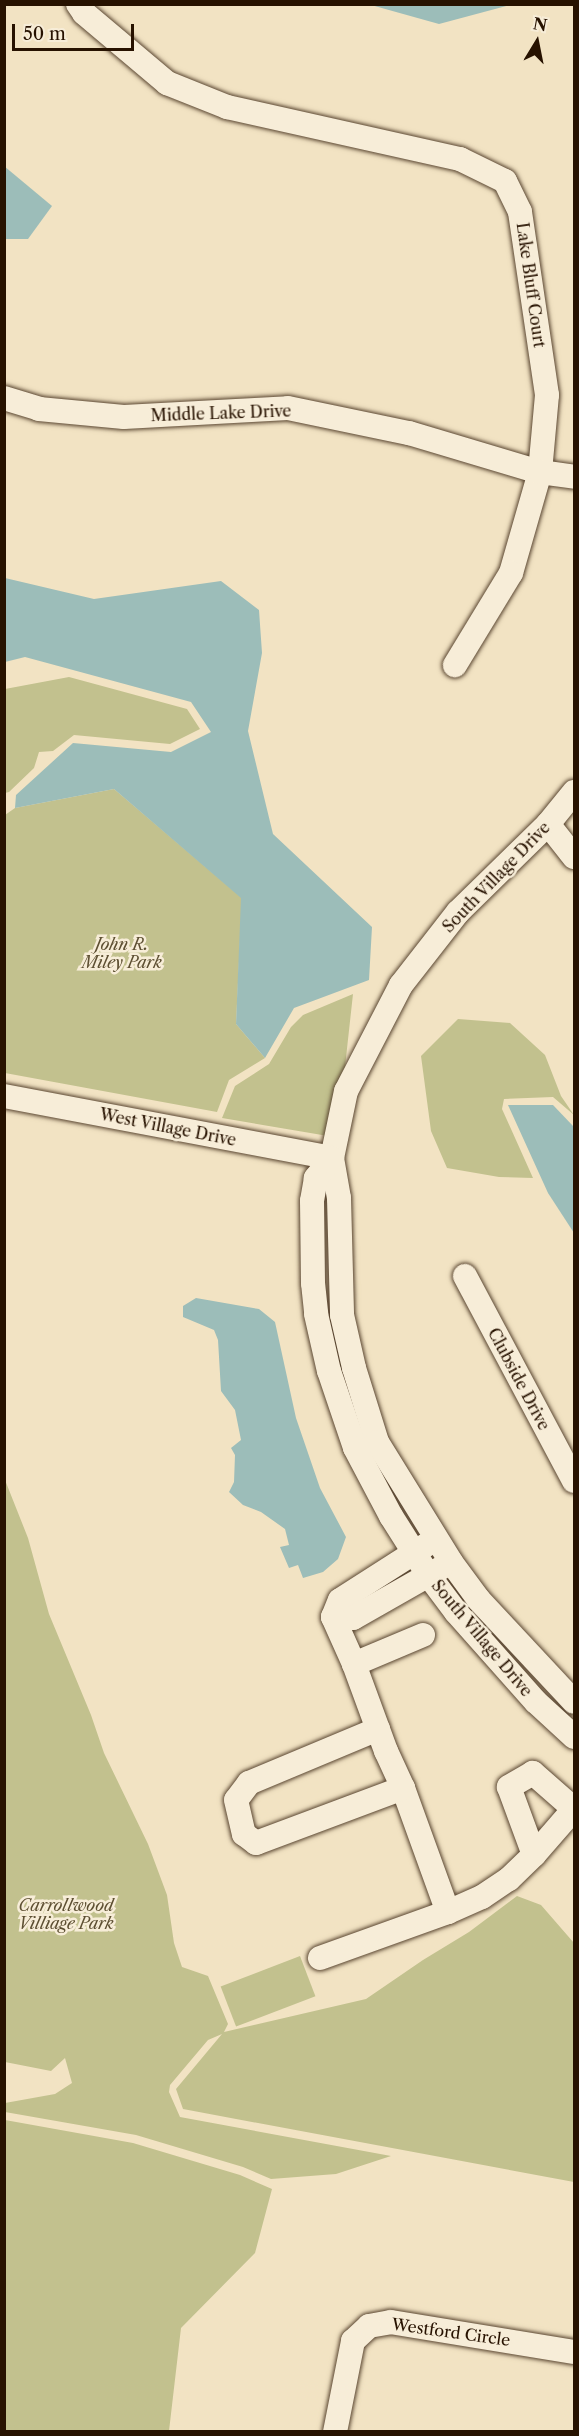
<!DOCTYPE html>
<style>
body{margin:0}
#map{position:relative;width:579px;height:2436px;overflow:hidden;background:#f2e3c3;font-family:"Libre Caslon Text",serif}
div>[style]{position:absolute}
.green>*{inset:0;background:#c2c18e;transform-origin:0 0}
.water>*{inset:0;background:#9cbdb9}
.roads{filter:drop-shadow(0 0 2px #5a4631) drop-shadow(0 0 2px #5a4631)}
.minor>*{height:24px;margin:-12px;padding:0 12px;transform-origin:12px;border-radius:12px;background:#f7edd8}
span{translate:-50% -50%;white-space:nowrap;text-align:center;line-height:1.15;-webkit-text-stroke:5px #f7edd8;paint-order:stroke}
.street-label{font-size:16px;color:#271200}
.park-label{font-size:16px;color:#5d4f32;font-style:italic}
.frame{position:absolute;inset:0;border:6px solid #271200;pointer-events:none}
.north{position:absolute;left:507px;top:12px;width:60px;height:60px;-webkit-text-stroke:4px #f7edd8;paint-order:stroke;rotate:10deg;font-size:16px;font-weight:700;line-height:24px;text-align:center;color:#271200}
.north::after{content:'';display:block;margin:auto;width:21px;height:27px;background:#271200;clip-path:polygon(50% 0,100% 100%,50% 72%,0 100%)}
.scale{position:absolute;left:12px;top:24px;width:122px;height:27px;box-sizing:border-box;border:3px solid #271200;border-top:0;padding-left:8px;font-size:18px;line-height:21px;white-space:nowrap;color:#271200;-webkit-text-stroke:4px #f7edd8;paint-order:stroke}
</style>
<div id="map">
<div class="green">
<i style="clip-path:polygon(69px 677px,187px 709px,200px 729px,170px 744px,74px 735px,53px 751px,39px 752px,34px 768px,9px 792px,5px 793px,5px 689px)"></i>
<i style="clip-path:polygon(114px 789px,242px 898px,236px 1024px,265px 1058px,229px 1080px,217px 1112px,5px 1073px,5px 815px,15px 808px)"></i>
<i style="clip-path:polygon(353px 994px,344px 1076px,328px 1136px,222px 1118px,235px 1086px,269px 1064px,291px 1027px,303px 1015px)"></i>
<i style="clip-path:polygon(458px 1019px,510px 1023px,545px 1055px,561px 1096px,574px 1115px,553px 1097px,504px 1099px,502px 1109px,533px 1178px,499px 1177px,447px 1168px,431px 1131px,421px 1056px)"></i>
<i style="clip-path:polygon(5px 1480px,28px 1538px,49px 1614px,91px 1715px,104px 1753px,148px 1844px,167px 1895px,174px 1943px,182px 1967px,208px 1976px,228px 2024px,224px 2032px,366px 1999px,423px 1960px,469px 1932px,517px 1896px,541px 1905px,574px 1943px,574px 2182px,183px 2109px,176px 2089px,222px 2034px,208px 2040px,170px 2085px,169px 2092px,180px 2117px,391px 2156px,336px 2174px,271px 2179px,243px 2167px,136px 2135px,5px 2112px,5px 2103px,55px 2094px,72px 2083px,65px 2058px,51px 2071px,5px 2062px)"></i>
<i style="left:300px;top:1956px;width:43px;height:85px;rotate:69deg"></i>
<i style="clip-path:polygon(5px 2120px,133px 2143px,240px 2175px,272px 2189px,255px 2253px,181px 2328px,169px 2431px,5px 2431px)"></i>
</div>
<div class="water">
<i style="clip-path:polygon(371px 5px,371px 4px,510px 5px,439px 24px)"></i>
<i style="clip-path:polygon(4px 166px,52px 206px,28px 239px,5px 239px)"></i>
<i style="clip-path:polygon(5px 578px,94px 599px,221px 581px,259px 610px,262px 653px,248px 731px,273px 834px,372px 927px,369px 980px,294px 1008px,265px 1058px,236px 1024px,241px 898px,114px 789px,15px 808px,16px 795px,73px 743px,171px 752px,211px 732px,191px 702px,25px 657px,5px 662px)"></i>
<i style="clip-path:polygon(508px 1105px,553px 1105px,574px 1127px,574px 1233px,548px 1193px)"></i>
<i style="clip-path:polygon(196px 1298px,259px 1309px,275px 1322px,296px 1418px,320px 1488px,346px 1537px,338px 1559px,323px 1572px,303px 1578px,298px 1565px,289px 1568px,280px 1547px,289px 1545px,285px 1529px,261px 1512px,243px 1505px,229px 1492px,234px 1482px,235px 1455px,231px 1448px,241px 1440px,235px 1410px,221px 1391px,218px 1340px,214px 1330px,183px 1317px,183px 1306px)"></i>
</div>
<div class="roads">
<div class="minor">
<i style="left:78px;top:4px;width:11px;rotate:56deg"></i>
<i style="left:84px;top:13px;width:109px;rotate:40.1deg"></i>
<i style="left:167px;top:83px;width:65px;rotate:21.8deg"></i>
<i style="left:227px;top:107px;width:239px;rotate:12.6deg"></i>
<i style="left:460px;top:159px;width:50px;rotate:26.1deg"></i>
<i style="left:505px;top:181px;width:34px;rotate:64deg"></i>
<i style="left:520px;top:212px;width:185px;rotate:81.6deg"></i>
<i style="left:547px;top:395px;width:77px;rotate:95.2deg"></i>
<i style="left:540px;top:472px;width:105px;rotate:106deg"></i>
<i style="left:511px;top:573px;width:108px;rotate:121.3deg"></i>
<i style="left:4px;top:398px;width:37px;rotate:17deg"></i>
<i style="left:39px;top:409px;width:85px;rotate:5.4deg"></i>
<i style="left:124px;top:417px;width:164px;rotate:-3.1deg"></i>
<i style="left:288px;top:408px;width:124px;rotate:11.7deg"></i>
<i style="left:409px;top:433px;width:137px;rotate:16.6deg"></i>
<i style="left:540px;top:472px;width:34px;rotate:8deg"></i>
<i style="left:574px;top:792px;width:41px;rotate:129.1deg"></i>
<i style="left:548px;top:824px;width:126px;rotate:135.6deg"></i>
<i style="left:458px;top:912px;width:93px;rotate:128deg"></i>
<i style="left:401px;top:985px;width:119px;rotate:117.4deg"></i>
<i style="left:346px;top:1091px;width:68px;rotate:101.8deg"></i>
<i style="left:332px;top:1158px;width:41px;rotate:80.1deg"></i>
<i style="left:339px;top:1198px;width:117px;rotate:88.5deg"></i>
<i style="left:342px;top:1315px;width:54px;rotate:77.2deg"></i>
<i style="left:354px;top:1368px;width:77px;rotate:72.7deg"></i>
<i style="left:377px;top:1442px;width:141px;rotate:58.3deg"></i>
<i style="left:451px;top:1562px;width:47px;rotate:53.6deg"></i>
<i style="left:479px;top:1600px;width:139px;rotate:47deg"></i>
<i style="left:548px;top:824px;width:42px;rotate:51.8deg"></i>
<i style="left:4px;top:1096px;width:334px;rotate:10.7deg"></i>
<i style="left:332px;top:1158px;width:26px;rotate:129deg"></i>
<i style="left:316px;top:1178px;width:23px;rotate:100deg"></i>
<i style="left:312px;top:1201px;width:82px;rotate:89.3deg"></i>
<i style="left:313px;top:1283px;width:31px;rotate:84deg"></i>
<i style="left:316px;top:1314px;width:58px;rotate:77.2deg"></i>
<i style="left:329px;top:1371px;width:81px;rotate:71.3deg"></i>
<i style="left:355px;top:1448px;width:77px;rotate:62.1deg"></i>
<i style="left:391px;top:1516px;width:71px;rotate:57.7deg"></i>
<i style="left:429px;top:1576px;width:45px;rotate:53.1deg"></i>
<i style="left:456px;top:1612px;width:120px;rotate:48.4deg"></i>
<i style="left:536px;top:1702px;width:52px;rotate:42.6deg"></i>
<i style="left:465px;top:1276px;width:232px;rotate:62deg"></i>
<i style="left:333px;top:1617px;width:18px;rotate:-68deg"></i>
<i style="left:340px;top:1600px;width:102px;rotate:-32.6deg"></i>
<i style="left:333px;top:1617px;width:20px;rotate:3deg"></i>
<i style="left:353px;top:1618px;width:101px;rotate:-29.6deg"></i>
<i style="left:333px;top:1617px;width:51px;rotate:65.9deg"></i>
<i style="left:423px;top:1635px;width:75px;rotate:157.2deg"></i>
<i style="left:354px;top:1664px;width:93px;rotate:69.8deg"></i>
<i style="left:386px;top:1751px;width:41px;rotate:65.3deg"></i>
<i style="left:403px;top:1788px;width:132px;rotate:70.1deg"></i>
<i style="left:378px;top:1729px;width:140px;rotate:157.3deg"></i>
<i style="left:249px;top:1783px;width:21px;rotate:127deg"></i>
<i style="left:236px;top:1800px;width:35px;rotate:77deg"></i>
<i style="left:244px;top:1834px;width:15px;rotate:37deg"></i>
<i style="left:256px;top:1843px;width:157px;rotate:-20.5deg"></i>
<i style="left:320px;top:1958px;width:136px;rotate:-19.8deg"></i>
<i style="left:448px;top:1912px;width:37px;rotate:-24deg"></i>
<i style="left:482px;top:1897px;width:32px;rotate:-34deg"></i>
<i style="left:509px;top:1879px;width:35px;rotate:-44deg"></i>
<i style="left:534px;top:1855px;width:61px;rotate:-49deg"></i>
<i style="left:574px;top:1809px;width:55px;rotate:-138.7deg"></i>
<i style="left:533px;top:1773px;width:28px;rotate:150deg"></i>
<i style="left:509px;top:1787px;width:72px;rotate:69.8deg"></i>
<i style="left:335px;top:2432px;width:93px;rotate:-78.8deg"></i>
<i style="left:353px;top:2341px;width:22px;rotate:-43deg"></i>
<i style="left:369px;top:2326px;width:22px;rotate:-10deg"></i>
<i style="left:391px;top:2322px;width:185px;rotate:9.3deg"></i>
</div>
</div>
<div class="street-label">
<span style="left:531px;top:285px;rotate:82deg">Lake Bluff Court</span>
<span style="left:221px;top:413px;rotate:-2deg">Middle Lake Drive</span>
<span style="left:496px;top:877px;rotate:-46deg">South Village Drive</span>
<span style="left:168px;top:1127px;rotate:11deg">West Village Drive</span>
<span style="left:519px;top:1379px;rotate:62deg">Clubside Drive</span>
<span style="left:482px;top:1638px;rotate:50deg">South Village Drive</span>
<span style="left:451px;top:2332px;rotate:8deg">Westford Circle</span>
</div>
<div class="park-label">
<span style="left:122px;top:953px">John R.<br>Miley Park</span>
<span style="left:66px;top:1914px">Carrollwood<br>Villiage Park</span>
</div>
<div class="frame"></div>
<div class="north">N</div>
<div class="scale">50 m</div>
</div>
